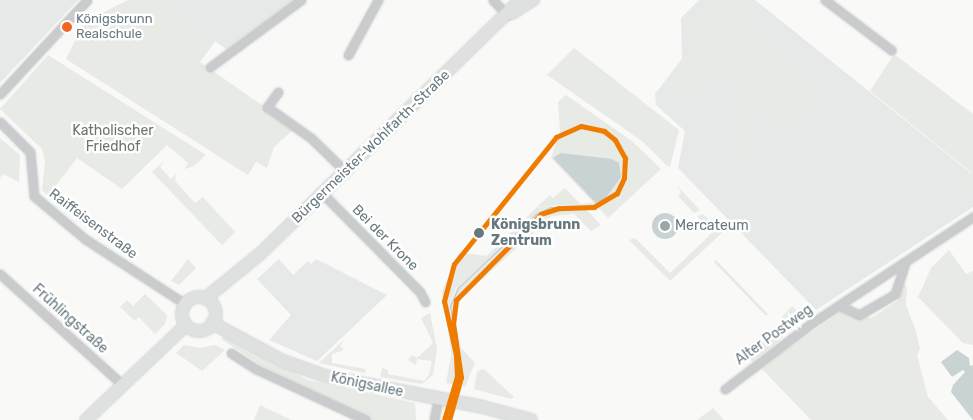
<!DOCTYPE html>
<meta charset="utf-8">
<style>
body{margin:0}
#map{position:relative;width:973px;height:420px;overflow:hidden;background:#f9f9f8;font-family:Rubik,sans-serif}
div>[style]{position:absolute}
.built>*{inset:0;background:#e7e9e8}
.green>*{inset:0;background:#e8eae6;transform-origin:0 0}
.water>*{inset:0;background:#c9d3d4}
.round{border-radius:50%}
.roads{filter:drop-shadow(0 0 1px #d3d5d5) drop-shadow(0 0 1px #d3d5d5)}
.street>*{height:9px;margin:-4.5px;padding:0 4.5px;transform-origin:4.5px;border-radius:4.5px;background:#c9cbcc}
.secondary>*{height:12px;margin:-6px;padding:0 6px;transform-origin:6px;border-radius:6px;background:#dfe0e0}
.secondary>.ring{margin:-6px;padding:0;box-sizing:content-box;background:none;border:12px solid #dfe0e0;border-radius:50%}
.tram>*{height:1px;margin:-0.5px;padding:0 0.5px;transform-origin:0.5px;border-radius:0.5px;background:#c0c2c2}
.tram-1>*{height:5px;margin:-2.5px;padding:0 2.5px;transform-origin:2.5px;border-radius:2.5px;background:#ef7c00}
.dots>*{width:14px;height:14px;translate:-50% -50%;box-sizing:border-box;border:2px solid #fff;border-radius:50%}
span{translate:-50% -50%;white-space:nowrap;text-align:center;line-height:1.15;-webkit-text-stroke:5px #fff;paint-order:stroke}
.bus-label{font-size:13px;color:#67797f}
.left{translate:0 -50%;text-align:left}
.park-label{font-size:14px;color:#6c7866}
.street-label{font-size:14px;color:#67797f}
.stop-label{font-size:14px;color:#67797f;font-weight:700}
.poi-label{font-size:14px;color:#67797f}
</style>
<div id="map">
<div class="built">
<i style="clip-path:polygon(0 0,78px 0,0 83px)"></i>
<i style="clip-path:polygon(161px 0,294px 0,227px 50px)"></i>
<i style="clip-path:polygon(699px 0,755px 0,972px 174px,961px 186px,973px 199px,973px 207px,816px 310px,678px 168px,685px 131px,656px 105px,655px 94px,682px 59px,681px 18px)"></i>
<i style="clip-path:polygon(602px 202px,603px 206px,593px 209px,561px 209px,540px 218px,463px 292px,455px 318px,463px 360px,462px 387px,453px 420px,442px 420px,452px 400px,455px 376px,442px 292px,458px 254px,464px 253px,449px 280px,447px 308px,460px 282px,536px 208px)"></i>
<i style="clip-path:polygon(279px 259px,293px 275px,308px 261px,311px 264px,316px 259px,387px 295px,317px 361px,269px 340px,291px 315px,257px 279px)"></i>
</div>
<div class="green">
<i style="clip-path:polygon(128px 0,161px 0,216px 40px,200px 62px,295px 128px,274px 147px,267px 168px,256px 162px,248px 175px,66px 59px,84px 22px)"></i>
<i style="clip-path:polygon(714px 0,732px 0,748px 17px,707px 55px,683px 30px)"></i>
<i style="left:734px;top:0;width:16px;height:157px"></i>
<i style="left:749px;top:18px;width:107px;height:54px;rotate:47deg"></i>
<i style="clip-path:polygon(574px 48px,679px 130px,670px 166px,667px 166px,642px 141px,547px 75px)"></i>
<i style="clip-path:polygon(700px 50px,717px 68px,680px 102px,674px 96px,685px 85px,681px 81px,671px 91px,664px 84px,684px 65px,681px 61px,686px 56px,691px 58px)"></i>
<i style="clip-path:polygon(894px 54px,973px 114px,973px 199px,961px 186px,972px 173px,870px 91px)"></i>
<i style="clip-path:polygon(48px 55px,176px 136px,206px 155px,194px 166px,184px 169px,188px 163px,167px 145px,122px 189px,77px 158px,48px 196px,42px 190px,45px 161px,42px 149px,0 109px)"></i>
<i style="clip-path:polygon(566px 95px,632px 141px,661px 169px,608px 218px,551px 158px,560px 131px,558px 102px)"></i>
<i style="clip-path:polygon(0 138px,20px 155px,19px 182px,3px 174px,0 178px)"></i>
<i style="clip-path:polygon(164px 161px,160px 167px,171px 179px,176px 174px,175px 181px,195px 203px,203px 197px,235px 232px,222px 245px,152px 172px)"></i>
<i style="clip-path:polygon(677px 186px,699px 209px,699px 211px,694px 213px,678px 196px,681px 193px)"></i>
<i style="clip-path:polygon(565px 188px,582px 206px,557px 205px,536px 208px,550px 195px,553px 198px)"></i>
<i style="clip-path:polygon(561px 209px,587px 210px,601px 225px,591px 231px,574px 214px,552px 216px,457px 302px,466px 289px,540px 218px)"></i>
<i style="clip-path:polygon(703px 214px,722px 233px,670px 281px,629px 240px,635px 238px,670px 273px,712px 233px,697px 216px)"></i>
<i style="clip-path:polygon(949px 250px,966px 274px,973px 271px,973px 345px,963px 343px,918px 297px,931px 268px)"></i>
<i style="clip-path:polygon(464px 253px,488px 256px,456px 288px,447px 308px,449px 280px)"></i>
<i style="clip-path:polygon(188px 259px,196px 268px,179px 285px,171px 281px)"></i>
<i style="left:716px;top:260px;width:75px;height:3px;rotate:46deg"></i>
<i style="clip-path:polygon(903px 281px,907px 288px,906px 305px,916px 331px,920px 349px,917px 355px,928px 397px,948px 420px,811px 420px,760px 367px,851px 305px,861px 318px,865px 313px,870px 319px,899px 300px,895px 294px)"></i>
<i style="clip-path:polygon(145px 294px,167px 315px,165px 324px,155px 334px,139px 317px,135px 321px,120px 307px,127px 300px,133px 306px)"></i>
<i style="clip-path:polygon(792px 306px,804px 318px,789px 328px,783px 324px,782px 317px)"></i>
<i style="clip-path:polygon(430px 313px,437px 349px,433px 375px,422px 384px,380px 377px,382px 368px,388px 370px,388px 374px,424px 381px,429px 375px,432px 361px,417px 359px,416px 365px,408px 360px,412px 355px,417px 358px,433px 343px,421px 318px)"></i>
<i style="clip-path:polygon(769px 330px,782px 337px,779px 341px,754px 361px,743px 359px,742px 352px,746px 347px)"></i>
<i style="clip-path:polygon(224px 335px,308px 380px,415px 403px,416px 420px,373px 420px,262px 366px,221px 339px)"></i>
<i style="clip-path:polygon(346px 338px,340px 346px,344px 350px,332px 354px,332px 363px,366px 369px,365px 373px,319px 363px)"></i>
<i style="clip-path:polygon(184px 345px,200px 348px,215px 345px,225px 350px,202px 371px,176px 353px)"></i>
<i style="clip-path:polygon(461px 348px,475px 363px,465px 387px,446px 383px,452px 351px)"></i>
<i style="clip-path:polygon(482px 369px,485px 370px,514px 397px,511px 399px,474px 389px,477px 372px)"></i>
<i style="clip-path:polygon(260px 405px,291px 420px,254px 420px)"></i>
<i style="clip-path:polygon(713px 408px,724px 420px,697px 420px)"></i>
</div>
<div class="water">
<i style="clip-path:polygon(561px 153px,612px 159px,619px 163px,621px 177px,605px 199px,596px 203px,553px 158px)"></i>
<i class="round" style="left:652px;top:213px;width:26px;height:26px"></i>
<i style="clip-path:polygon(957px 350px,969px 358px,970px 366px,973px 365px,973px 420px,951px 392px,953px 385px,965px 372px,963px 370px,952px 377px,941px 362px)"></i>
</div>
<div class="roads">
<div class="street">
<i style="left:493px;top:0;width:21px;rotate:47deg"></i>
<i style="left:825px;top:0;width:83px;rotate:37.1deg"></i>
<i style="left:348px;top:55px;width:63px;rotate:-61.4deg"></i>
<i style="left:210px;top:67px;width:113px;rotate:-36.4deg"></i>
<i style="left:278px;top:92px;width:19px;rotate:126deg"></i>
<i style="left:267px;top:107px;width:54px;rotate:35.2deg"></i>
<i style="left:311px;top:138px;width:49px;rotate:44.2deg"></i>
<i style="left:0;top:94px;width:128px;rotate:-47.2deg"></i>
<i style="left:0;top:122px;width:42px;rotate:45deg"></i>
<i style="left:30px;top:152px;width:44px;rotate:84.8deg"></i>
<i style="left:34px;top:196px;width:67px;rotate:40.1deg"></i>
<i style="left:85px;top:239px;width:119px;rotate:33deg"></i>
<i style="left:323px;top:194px;width:138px;rotate:45.3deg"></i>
<i style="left:420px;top:292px;width:11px;rotate:63deg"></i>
<i style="left:0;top:274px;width:166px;rotate:42.1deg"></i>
<i style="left:840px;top:306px;width:21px;rotate:25deg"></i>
<i style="left:859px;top:315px;width:42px;rotate:-30.3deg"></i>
<i style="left:895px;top:294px;width:33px;rotate:-72deg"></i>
<i style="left:231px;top:353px;width:30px;rotate:33deg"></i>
<i style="left:256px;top:369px;width:121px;rotate:24.9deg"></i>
<i style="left:725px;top:389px;width:109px;rotate:-37.2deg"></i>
<i style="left:812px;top:323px;width:193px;rotate:-33.4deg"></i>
<i style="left:434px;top:420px;width:21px;rotate:-79deg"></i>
</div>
<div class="secondary">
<i style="left:512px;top:13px;width:25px;rotate:-32deg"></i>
<i class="ring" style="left:182px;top:297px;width:22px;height:22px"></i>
<i style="left:206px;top:298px;width:71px;rotate:-39.3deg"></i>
<i style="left:261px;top:253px;width:362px;rotate:-44.3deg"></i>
<i style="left:212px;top:323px;width:81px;rotate:28.2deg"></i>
<i style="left:283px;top:361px;width:45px;rotate:19.7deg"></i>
<i style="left:325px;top:376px;width:161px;rotate:11.1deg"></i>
<i style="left:483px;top:407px;width:50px;rotate:15.2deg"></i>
<i style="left:86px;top:420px;width:138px;rotate:-43.5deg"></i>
</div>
</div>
<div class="tram">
<i style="left:454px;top:330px;width:24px;rotate:-99deg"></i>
<i style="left:450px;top:306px;width:20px;rotate:-66deg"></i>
<i style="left:458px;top:288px;width:108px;rotate:-43.5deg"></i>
<i style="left:536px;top:214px;width:17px;rotate:-25deg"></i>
<i style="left:551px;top:207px;width:18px;rotate:3deg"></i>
</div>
<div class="tram-1">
<i style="left:444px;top:420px;width:46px;rotate:-73.5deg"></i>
<i style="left:457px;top:376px;width:21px;rotate:-93deg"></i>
<i style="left:456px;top:355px;width:55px;rotate:-102.5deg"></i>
<i style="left:444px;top:301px;width:38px;rotate:-75deg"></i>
<i style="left:454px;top:264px;width:163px;rotate:-51.2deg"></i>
<i style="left:556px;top:137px;width:27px;rotate:-24deg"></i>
<i style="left:581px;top:126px;width:24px;rotate:12deg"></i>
<i style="left:604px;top:131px;width:14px;rotate:39deg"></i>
<i style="left:615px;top:140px;width:21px;rotate:61deg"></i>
<i style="left:625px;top:158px;width:20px;rotate:93deg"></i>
<i style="left:624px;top:178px;width:17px;rotate:115deg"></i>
<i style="left:617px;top:193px;width:27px;rotate:149deg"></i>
<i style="left:594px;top:207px;width:35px;rotate:178deg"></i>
<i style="left:559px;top:208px;width:19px;rotate:162deg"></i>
<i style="left:541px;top:214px;width:121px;rotate:134.7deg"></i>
<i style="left:456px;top:300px;width:23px;rotate:97deg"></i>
<i style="left:453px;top:323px;width:55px;rotate:81.6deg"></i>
<i style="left:461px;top:377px;width:45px;rotate:105.6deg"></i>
</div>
<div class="dots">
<i style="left:67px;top:27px;background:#f26522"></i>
<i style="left:665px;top:226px;background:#9aa6a9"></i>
<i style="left:479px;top:233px;background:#67797f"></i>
</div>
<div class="bus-label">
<span class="left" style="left:76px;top:27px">Königsbrunn<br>Realschule</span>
</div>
<div class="park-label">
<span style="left:113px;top:139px">Katholischer<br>Friedhof</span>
</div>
<div class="street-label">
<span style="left:371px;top:147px;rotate:-44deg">Bürgermeister-Wohlfarth-Straße</span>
<span style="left:93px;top:224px;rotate:37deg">Raiffeisenstraße</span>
<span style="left:385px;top:238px;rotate:45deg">Bei der Krone</span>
<span style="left:70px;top:319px;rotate:42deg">Frühlingstraße</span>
<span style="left:774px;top:335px;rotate:-36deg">Alter Postweg</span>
<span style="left:367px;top:385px;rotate:12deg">Königsallee</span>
</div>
<div class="stop-label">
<span class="left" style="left:491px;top:233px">Königsbrunn<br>Zentrum</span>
</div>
<div class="poi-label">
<span class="left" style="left:675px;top:226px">Mercateum</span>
</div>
</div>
